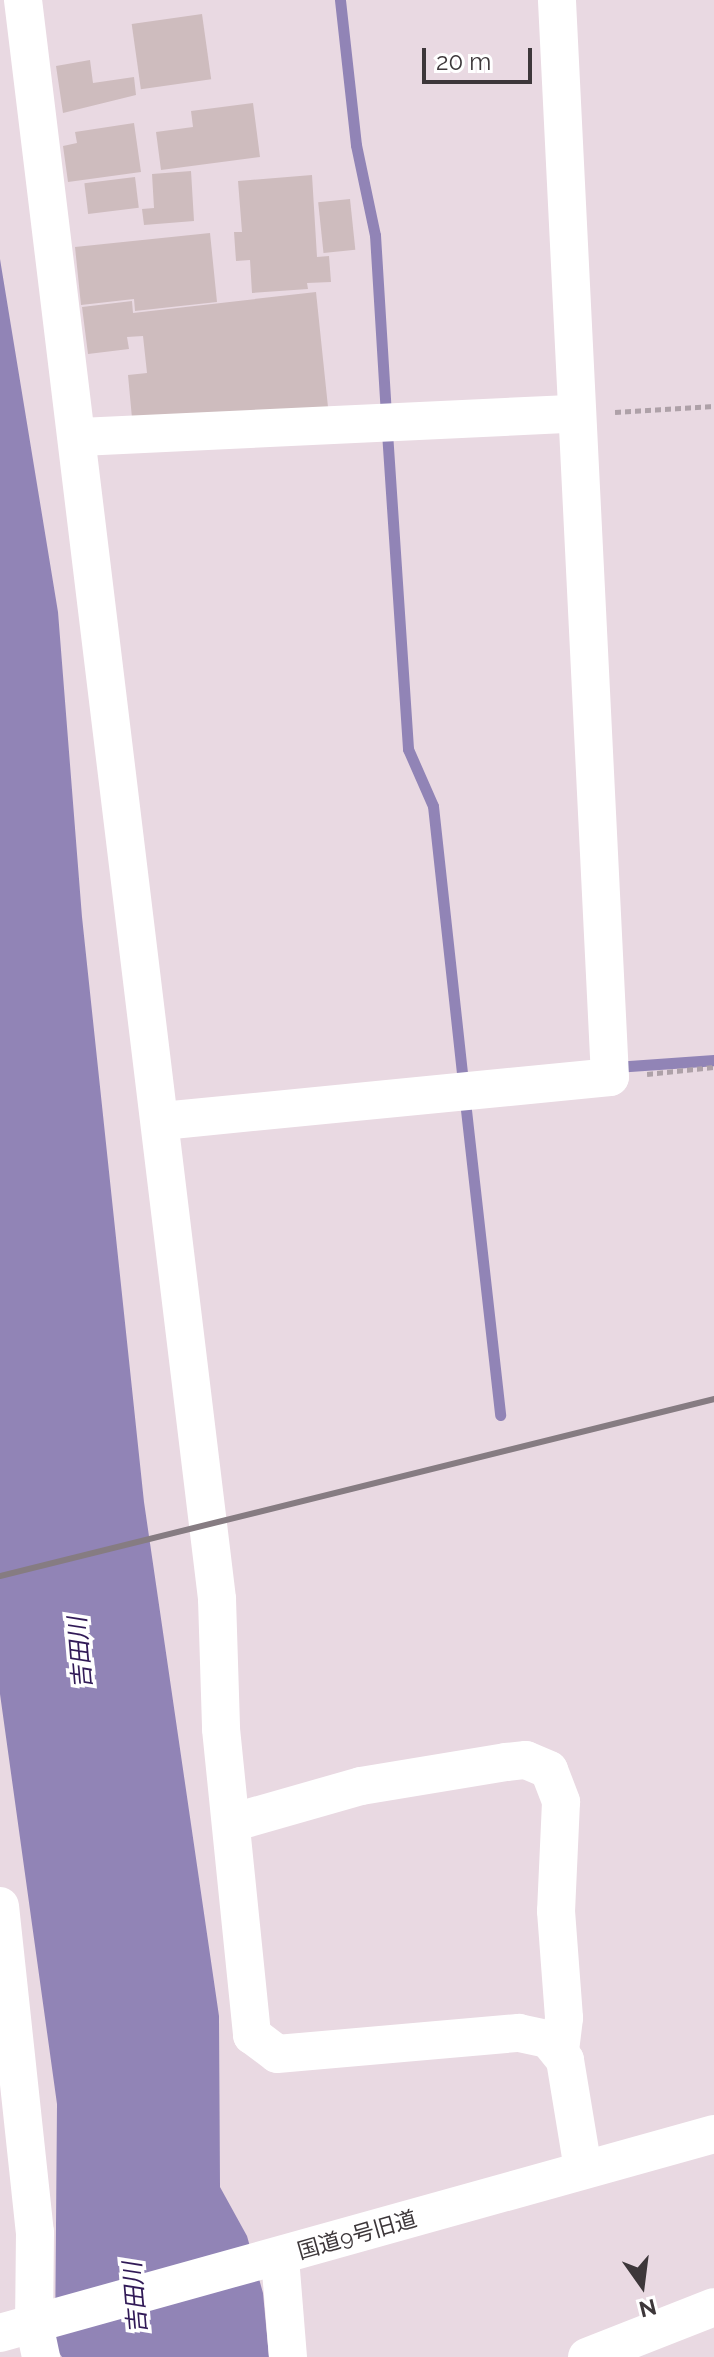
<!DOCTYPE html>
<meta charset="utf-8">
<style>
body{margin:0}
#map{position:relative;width:714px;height:2357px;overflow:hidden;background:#e9d9e2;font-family:Raleway,"Noto Sans JP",sans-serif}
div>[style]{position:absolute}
.water>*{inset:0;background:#9184b6}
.stream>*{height:11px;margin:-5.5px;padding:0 5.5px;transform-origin:5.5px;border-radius:5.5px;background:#9184b6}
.building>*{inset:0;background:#cebcbe;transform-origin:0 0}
.path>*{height:5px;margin-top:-2.5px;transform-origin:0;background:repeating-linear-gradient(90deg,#aea1a8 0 6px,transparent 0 10px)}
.street>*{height:38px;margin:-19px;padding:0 19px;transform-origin:19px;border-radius:19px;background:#fff}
.rail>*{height:6px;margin:-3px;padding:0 3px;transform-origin:3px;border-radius:3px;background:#867c82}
span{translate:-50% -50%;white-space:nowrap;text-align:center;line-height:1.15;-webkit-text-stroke:7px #fff;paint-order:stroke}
.street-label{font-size:22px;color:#3d373a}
.water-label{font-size:24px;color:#311a57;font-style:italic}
.north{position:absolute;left:602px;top:2245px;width:80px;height:80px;-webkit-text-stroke:6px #fff;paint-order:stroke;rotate:166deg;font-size:22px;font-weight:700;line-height:32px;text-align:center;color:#3d373a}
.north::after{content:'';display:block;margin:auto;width:28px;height:36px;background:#3d373a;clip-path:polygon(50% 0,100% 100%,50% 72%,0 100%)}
.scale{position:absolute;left:422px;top:48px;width:110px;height:36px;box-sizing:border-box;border:4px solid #3d373a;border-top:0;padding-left:10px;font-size:24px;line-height:28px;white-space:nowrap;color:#3d373a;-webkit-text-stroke:6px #fff;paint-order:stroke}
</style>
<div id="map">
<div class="water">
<i style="clip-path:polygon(0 259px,58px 612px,82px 917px,144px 1502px,219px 2016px,220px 2187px,247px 2236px,263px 2293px,269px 2357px,62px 2357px,55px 2347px,57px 2104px,0 1694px)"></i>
</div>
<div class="stream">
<i style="left:340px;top:0;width:146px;rotate:83.7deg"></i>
<i style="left:356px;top:145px;width:92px;rotate:78.1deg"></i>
<i style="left:375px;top:235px;width:181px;rotate:86.5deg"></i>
<i style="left:387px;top:432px;width:318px;rotate:86.2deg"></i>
<i style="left:408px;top:749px;width:62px;rotate:66.3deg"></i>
<i style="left:433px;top:806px;width:280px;rotate:83.8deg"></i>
<i style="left:615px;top:1067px;width:99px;rotate:-4deg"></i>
<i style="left:465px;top:1101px;width:316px;rotate:83.6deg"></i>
</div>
<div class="building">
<i style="left:202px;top:14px;width:66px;height:71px;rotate:82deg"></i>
<i style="clip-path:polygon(90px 60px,93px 83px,134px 77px,136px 95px,63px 113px,56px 66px)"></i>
<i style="clip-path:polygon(253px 103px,260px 157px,161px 170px,156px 132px,193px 127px,191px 111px)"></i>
<i style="clip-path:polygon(134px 123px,141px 172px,68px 182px,63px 146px,77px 143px,75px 132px)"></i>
<i style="clip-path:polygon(191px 171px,194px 221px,144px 225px,142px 209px,154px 208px,152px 174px)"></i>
<i style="clip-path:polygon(312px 175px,317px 257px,329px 256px,331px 282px,307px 283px,308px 289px,252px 293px,250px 260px,236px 261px,234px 232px,242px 232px,238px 181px)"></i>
<i style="left:135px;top:177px;width:31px;height:51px;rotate:83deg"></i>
<i style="left:350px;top:199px;width:51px;height:32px;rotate:84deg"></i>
<i style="clip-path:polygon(210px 233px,217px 302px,135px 311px,134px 299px,81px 305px,75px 247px)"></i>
<i style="clip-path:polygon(316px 292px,328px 407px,133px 429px,128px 375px,147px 373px,143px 336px,127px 337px,129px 349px,88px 354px,82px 307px,132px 301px,133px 313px)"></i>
</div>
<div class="path">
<i style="left:615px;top:412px;width:99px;rotate:-3.5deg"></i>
<i style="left:647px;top:1074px;width:67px;rotate:-6deg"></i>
</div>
<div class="street">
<i style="left:23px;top:0;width:1611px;rotate:83.08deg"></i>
<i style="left:217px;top:1599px;width:130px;rotate:88.2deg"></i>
<i style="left:221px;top:1729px;width:308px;rotate:84.2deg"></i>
<i style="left:252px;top:2035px;width:31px;rotate:37deg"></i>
<i style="left:277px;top:2054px;width:243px;rotate:-5deg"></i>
<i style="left:519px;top:2033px;width:30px;rotate:12deg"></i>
<i style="left:548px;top:2039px;width:27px;rotate:51deg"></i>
<i style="left:565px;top:2060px;width:110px;rotate:80.6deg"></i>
<i style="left:80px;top:437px;width:496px;rotate:-2.7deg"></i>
<i style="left:162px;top:1121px;width:450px;rotate:-5.6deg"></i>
<i style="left:610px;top:1077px;width:1078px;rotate:-92.82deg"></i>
<i style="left:231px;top:1823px;width:135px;rotate:-15.9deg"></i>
<i style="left:361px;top:1786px;width:147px;rotate:-9.4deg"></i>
<i style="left:506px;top:1762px;width:20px;rotate:-6deg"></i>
<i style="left:526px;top:1760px;width:25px;rotate:23deg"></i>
<i style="left:549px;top:1770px;width:34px;rotate:69deg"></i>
<i style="left:561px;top:1802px;width:109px;rotate:92.6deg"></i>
<i style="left:556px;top:1911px;width:107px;rotate:85.7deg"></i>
<i style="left:564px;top:2018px;width:32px;rotate:97deg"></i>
<i style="left:0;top:1906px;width:328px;rotate:83.9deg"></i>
<i style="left:35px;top:2232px;width:92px;rotate:90.6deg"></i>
<i style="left:34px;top:2324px;width:34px;rotate:78deg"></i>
<i style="left:280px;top:2258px;width:99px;rotate:85.4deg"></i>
<i style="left:0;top:2333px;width:741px;rotate:-15.57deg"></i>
<i style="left:587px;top:2357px;width:136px;rotate:-21.5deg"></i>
</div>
<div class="rail">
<i style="left:0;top:1576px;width:736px;rotate:-13.92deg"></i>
</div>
<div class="street-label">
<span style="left:357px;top:2235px;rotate:-16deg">国道9号旧道</span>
</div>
<div class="water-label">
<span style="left:80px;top:1653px;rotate:-95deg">吉田川</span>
<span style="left:135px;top:2298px;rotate:-95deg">吉田川</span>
</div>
<div class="north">N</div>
<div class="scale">20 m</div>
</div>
